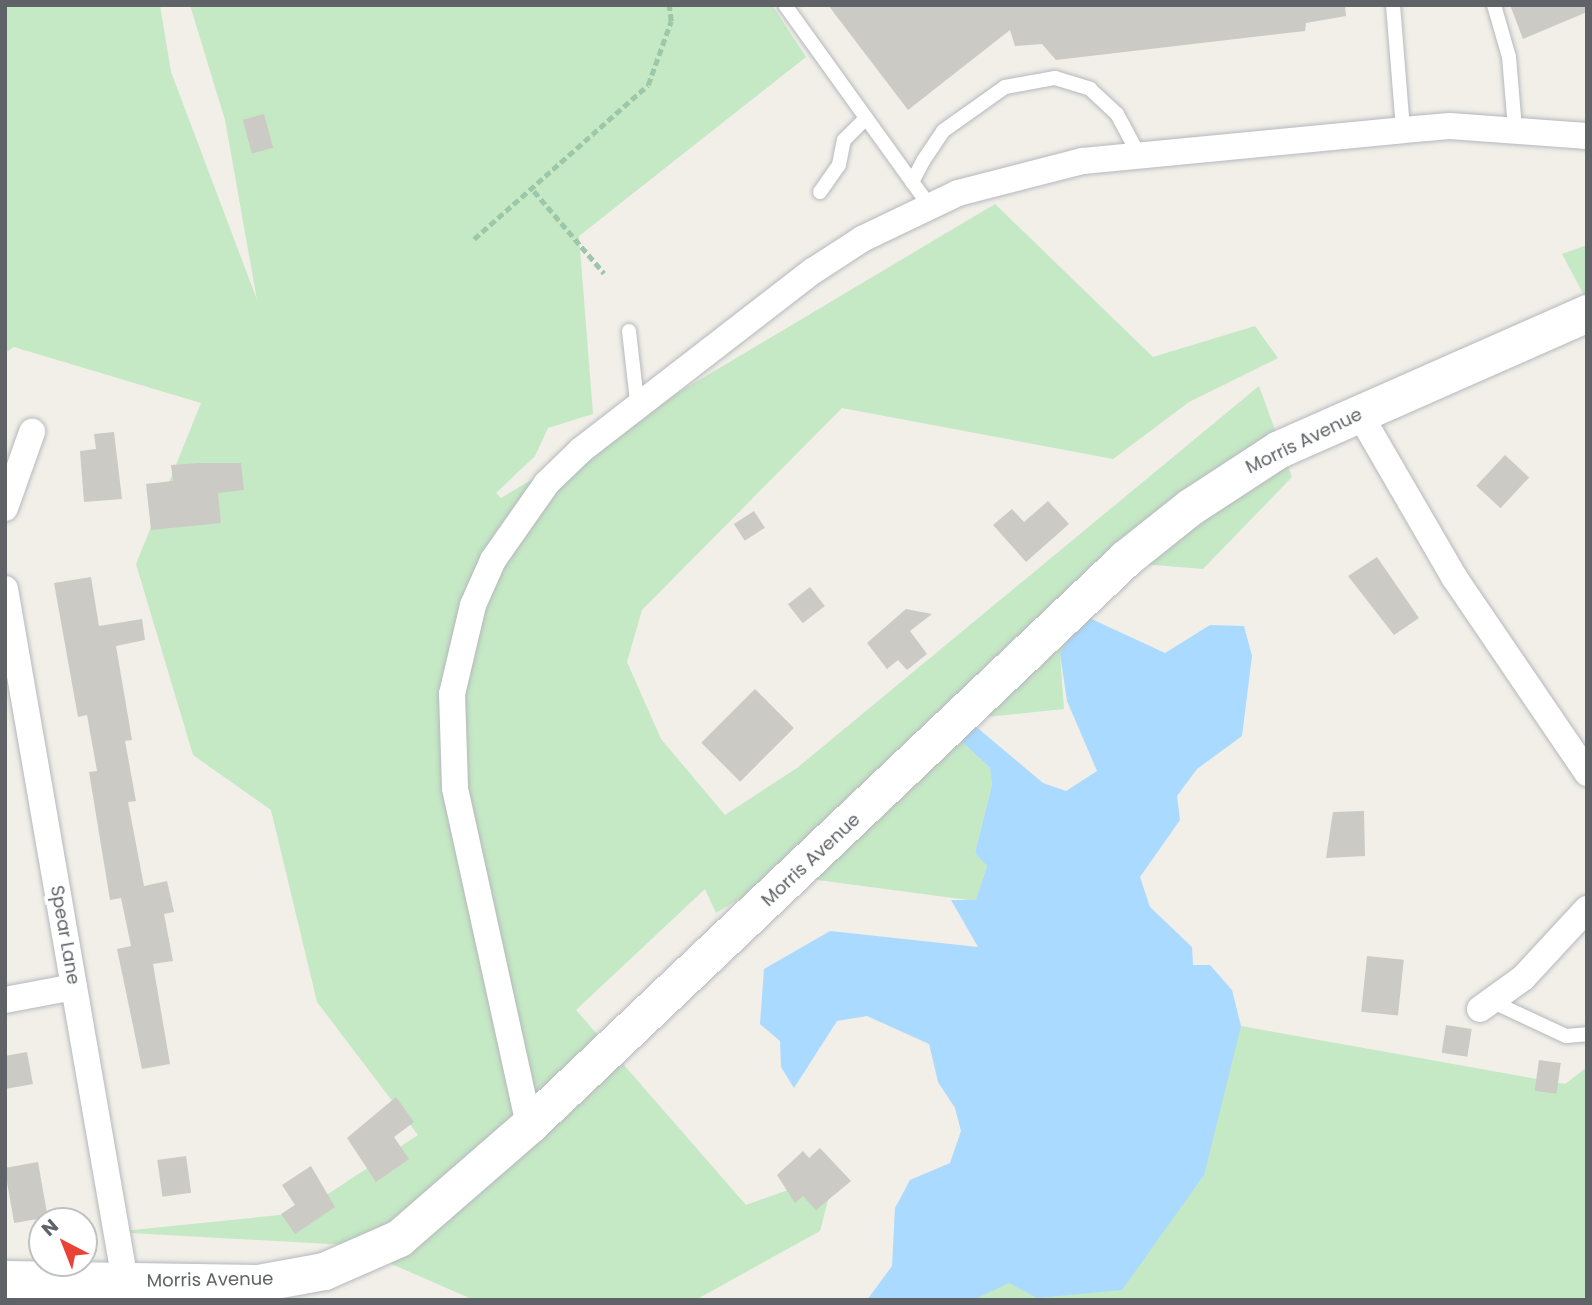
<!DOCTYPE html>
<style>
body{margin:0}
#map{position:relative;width:1592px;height:1305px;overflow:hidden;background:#f1efe8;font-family:Poppins,sans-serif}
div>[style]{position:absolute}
.green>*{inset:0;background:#c5e8c5}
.water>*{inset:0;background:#aadaff}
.building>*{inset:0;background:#cccac5;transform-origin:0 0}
.path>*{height:4.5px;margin-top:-2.25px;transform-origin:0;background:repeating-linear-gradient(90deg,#9cc7a9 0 7px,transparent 0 10.5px)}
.roads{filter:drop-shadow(0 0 2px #b5b8bc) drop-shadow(0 0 2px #b5b8bc)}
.lane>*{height:14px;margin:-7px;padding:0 7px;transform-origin:7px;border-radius:7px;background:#fff}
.street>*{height:26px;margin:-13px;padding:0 13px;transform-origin:13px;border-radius:13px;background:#fff}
.secondary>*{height:37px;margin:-18.5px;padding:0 18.5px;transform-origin:18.5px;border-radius:18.5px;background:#fff}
span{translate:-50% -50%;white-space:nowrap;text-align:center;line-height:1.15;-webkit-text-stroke:7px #fff;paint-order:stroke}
.street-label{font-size:18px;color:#5f6368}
.frame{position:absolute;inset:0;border:7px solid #5f6368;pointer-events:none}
.north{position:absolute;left:28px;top:1207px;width:70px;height:70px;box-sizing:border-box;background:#fff;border:2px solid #bfc1c3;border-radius:50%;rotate:318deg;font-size:19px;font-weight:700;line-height:28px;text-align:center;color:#5f6368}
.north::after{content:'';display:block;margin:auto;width:24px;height:32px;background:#ea4335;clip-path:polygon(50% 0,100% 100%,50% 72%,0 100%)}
</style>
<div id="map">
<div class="green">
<i style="clip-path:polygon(5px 5px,160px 5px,171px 72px,257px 300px,225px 120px,190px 5px,772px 5px,806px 57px,579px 236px,593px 414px,548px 428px,535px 456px,496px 493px,501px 498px,995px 204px,1153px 357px,1255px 326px,1278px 358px,1189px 402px,1113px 459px,842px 408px,642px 610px,627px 662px,661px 739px,725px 815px,797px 768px,1259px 386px,1292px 477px,1203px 569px,1119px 562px,1060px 654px,1064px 709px,967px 719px,957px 737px,990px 768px,992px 785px,975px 853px,987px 866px,976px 901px,780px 875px,716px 913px,705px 889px,576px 1010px,746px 1205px,835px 1173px,820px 1231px,699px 1298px,704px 1300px,474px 1300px,348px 1245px,113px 1232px,299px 1213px,418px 1135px,317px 1002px,271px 810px,193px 755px,136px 564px,201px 403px,14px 347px,5px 353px)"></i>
<i style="clip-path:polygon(1587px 245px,1587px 301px,1562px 254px)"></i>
<i style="clip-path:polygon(1196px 1018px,1565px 1084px,1587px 1067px,1587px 1300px,893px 1300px)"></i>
</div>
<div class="water">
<i style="clip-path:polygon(1083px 615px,1165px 653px,1210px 625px,1244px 626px,1252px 656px,1242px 736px,1197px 769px,1177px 796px,1180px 820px,1140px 877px,1150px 907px,1192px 947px,1193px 965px,1210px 965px,1232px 990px,1241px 1026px,1204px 1175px,1122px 1290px,1037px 1298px,1009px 1283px,973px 1300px,867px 1300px,892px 1266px,895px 1208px,910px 1180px,950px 1163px,961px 1131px,955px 1108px,938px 1082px,929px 1044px,867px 1016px,837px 1021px,794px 1088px,781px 1067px,780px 1041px,760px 1024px,764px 969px,830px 931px,978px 947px,951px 900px,976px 900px,987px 866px,975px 853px,992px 785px,990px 768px,957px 737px,967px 719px,1043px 783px,1066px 791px,1097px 771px,1067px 701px,1060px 654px)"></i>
</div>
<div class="building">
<i style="clip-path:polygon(828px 5px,1345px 5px,1346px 16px,1306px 23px,1305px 31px,1056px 60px,1042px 44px,1015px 46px,1010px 30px,908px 110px)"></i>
<i style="clip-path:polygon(1510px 5px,1587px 5px,1587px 12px,1523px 39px)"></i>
<i style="left:264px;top:114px;width:35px;height:22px;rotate:75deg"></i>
<i style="clip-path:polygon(114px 432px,122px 499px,84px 502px,80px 451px,96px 449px,94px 434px)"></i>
<i style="left:1505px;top:455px;width:33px;height:42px;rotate:43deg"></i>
<i style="clip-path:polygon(200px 463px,241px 463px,244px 490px,218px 493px,221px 523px,151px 530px,146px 484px,173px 481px,171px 465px)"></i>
<i style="clip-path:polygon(1048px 501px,1069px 524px,1026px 562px,993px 525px,1012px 509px,1024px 522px)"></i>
<i style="left:754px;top:511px;width:20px;height:24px;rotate:57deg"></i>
<i style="clip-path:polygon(1377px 557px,1419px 618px,1394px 635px,1348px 576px)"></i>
<i style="clip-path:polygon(91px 577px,99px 626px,142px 619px,145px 640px,116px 646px,132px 740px,125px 741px,136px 801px,128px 802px,144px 886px,167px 881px,174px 912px,164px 914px,173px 961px,153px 964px,170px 1064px,142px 1069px,117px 949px,131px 946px,121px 898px,110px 900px,89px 772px,97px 771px,87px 715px,78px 717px,54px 583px)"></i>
<i style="left:810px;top:587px;width:24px;height:28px;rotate:52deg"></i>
<i style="clip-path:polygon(906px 609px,932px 614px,910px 631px,927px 654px,907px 670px,898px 660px,887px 669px,867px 643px)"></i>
<i style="left:755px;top:689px;width:55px;height:76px;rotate:45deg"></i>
<i style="clip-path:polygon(1364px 811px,1365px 856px,1326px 858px,1333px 812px)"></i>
<i style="left:1367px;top:956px;width:37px;height:56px;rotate:6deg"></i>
<i style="left:1446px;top:1025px;width:26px;height:28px;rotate:9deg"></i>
<i style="clip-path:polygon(27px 1052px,33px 1084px,5px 1089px,5px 1056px)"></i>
<i style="left:1539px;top:1060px;width:22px;height:31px;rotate:8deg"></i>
<i style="clip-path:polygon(396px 1097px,414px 1122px,394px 1137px,409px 1159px,376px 1182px,347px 1138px)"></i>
<i style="clip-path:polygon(820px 1148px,851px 1181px,816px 1210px,803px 1196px,795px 1203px,777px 1175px,803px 1151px,809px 1158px)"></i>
<i style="left:186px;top:1156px;width:37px;height:29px;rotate:82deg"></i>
<i style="left:38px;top:1162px;width:56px;height:34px;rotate:80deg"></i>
<i style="clip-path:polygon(311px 1166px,335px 1207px,295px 1234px,281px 1214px,295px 1205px,282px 1185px)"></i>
</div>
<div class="path">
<i style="left:534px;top:191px;width:108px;rotate:49.5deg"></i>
<i style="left:474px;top:239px;width:232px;rotate:-41.5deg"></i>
<i style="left:648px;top:85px;width:68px;rotate:-70.2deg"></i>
<i style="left:671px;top:21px;width:16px;rotate:-97deg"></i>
</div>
<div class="roads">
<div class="lane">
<i style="left:785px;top:5px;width:218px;rotate:54.3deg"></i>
<i style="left:1393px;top:5px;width:125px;rotate:85.4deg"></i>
<i style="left:1494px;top:5px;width:54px;rotate:73.9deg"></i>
<i style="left:1509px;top:57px;width:72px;rotate:85.2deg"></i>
<i style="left:820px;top:192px;width:33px;rotate:-55deg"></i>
<i style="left:839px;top:165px;width:25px;rotate:-79deg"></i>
<i style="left:844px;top:140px;width:31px;rotate:-45deg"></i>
<i style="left:929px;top:205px;width:29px;rotate:-126deg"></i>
<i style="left:912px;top:182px;width:24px;rotate:-62deg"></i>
<i style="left:923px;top:161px;width:36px;rotate:-56deg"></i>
<i style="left:943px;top:131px;width:76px;rotate:-35.4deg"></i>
<i style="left:1005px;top:87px;width:51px;rotate:-10.2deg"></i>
<i style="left:1055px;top:78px;width:37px;rotate:17deg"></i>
<i style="left:1090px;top:89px;width:37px;rotate:43deg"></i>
<i style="left:1117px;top:114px;width:47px;rotate:61.8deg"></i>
<i style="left:629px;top:331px;width:80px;rotate:83.5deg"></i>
<i style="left:1491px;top:1001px;width:83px;rotate:25deg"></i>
<i style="left:1566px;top:1036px;width:21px;rotate:-5deg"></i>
</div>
<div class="street">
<i style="left:1359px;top:413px;width:190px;rotate:59.9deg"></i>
<i style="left:1454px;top:577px;width:237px;rotate:55.8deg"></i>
<i style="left:5px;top:508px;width:81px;rotate:-70.4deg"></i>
<i style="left:5px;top:589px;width:702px;rotate:80.16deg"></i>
<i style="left:5px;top:1000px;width:70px;rotate:-10.7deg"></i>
<i style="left:1480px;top:1009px;width:53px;rotate:-35.8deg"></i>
<i style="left:1523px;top:978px;width:94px;rotate:-47.2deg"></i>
<i style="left:529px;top:1125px;width:345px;rotate:-102.4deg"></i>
<i style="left:455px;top:788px;width:94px;rotate:-91.8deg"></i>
<i style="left:452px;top:694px;width:91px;rotate:-76.7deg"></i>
<i style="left:473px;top:605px;width:49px;rotate:-66deg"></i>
<i style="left:493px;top:560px;width:94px;rotate:-55deg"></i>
<i style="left:547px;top:483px;width:47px;rotate:-44.1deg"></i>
<i style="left:581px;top:450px;width:293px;rotate:-37.7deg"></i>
<i style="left:813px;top:271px;width:59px;rotate:-33.1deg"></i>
<i style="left:862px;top:239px;width:106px;rotate:-25.6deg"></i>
<i style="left:958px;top:193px;width:129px;rotate:-14.4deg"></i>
<i style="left:1083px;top:161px;width:321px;rotate:-5.5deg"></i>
<i style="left:1403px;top:130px;width:47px;rotate:-4.9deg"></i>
<i style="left:1450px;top:126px;width:137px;rotate:4.2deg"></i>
</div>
<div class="secondary">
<i style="left:5px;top:1279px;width:253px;rotate:0.9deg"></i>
<i style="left:258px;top:1283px;width:67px;rotate:-10.3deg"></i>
<i style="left:324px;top:1271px;width:82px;rotate:-23.7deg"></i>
<i style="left:399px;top:1238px;width:172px;rotate:-41deg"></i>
<i style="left:529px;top:1125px;width:823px;rotate:-43.52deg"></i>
<i style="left:1126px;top:558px;width:82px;rotate:-38.6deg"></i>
<i style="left:1190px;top:507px;width:106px;rotate:-33.1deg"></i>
<i style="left:1279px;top:449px;width:337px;rotate:-23.8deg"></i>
</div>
</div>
<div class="street-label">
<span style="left:1304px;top:441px;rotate:-26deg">Morris Avenue</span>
<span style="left:811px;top:860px;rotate:-43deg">Morris Avenue</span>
<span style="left:65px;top:935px;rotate:80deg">Spear Lane</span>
<span style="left:210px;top:1280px;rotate:-1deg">Morris Avenue</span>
</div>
<div class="frame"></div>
<div class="north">N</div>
</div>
